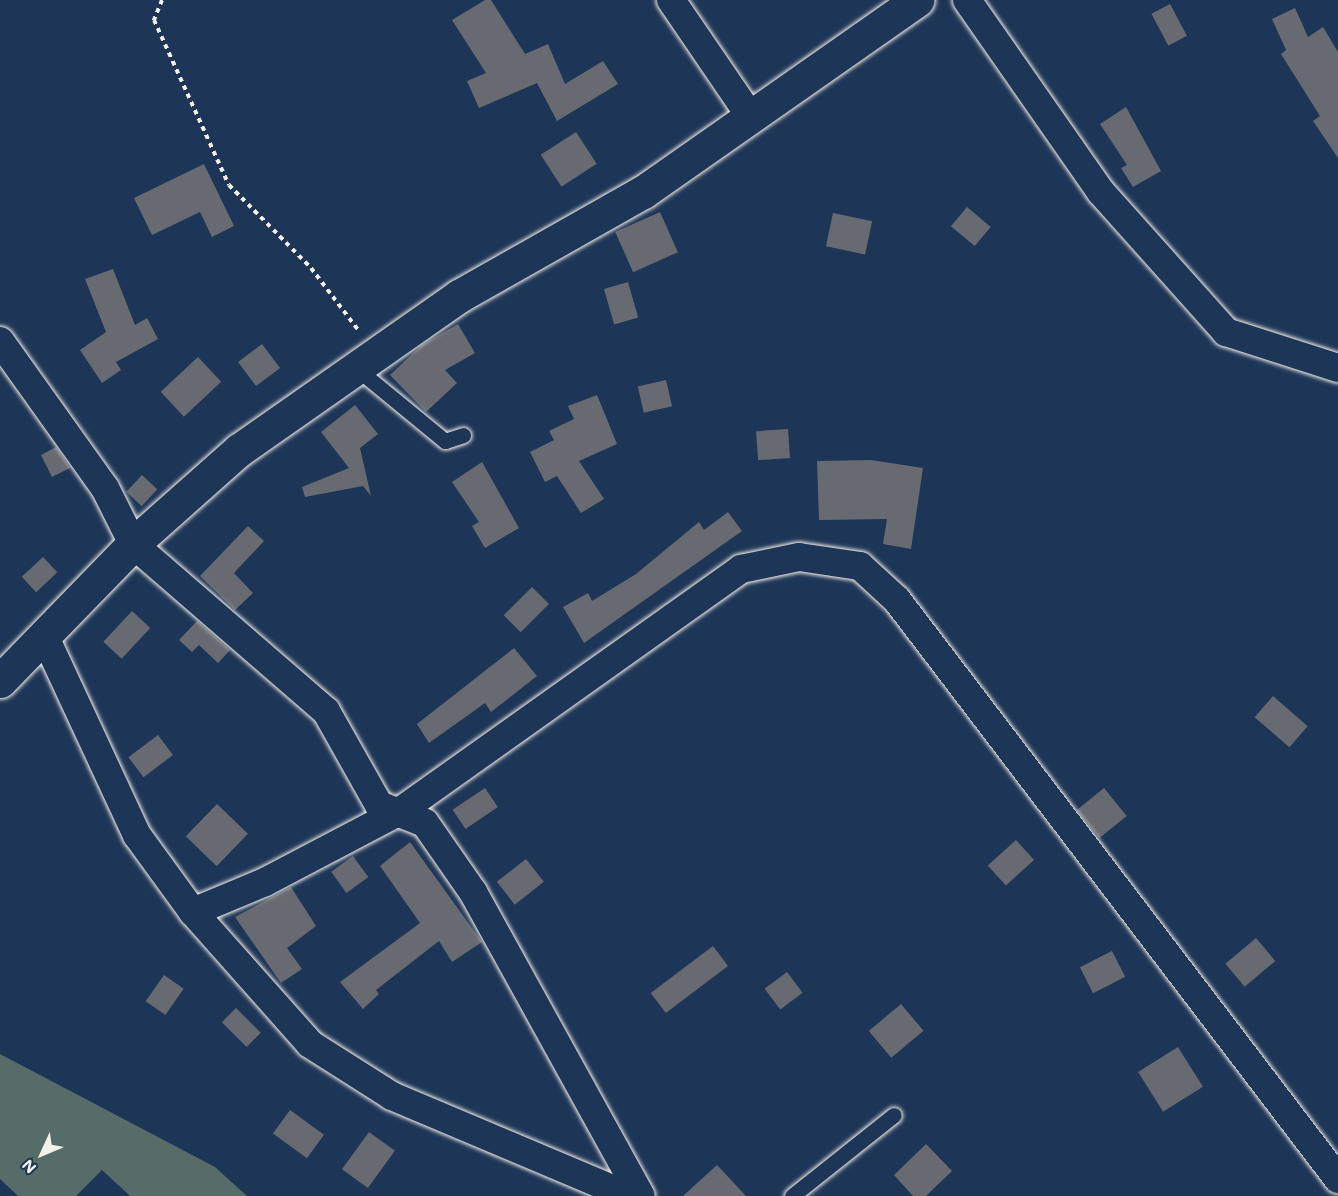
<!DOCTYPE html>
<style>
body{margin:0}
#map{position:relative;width:1338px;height:1196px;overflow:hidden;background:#1d3557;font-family:Mali,sans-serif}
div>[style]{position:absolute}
.green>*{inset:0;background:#556c68}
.building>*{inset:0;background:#676b71;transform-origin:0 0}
.path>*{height:4px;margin-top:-2px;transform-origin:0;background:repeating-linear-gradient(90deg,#f4f1e8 0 4.5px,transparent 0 9px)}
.roads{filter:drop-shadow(0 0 2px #f4f1e8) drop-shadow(0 0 2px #f4f1e8)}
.lane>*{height:15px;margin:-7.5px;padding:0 7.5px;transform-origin:7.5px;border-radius:7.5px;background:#1d3557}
.street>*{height:28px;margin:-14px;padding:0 14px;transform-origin:14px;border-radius:14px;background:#1d3557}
.secondary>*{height:33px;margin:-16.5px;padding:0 16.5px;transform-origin:16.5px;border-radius:16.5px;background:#1d3557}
span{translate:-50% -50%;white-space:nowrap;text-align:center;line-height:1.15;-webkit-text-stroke:6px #1d3557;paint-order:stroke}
.north{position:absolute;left:12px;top:1124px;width:60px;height:60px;-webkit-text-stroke:4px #1d3557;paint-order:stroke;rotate:226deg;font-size:16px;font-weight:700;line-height:24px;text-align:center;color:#f4f1e8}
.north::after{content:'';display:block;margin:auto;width:21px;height:27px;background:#f4f1e8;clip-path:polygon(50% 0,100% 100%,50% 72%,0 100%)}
</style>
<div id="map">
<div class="green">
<i style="clip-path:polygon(0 1054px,215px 1167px,247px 1196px,130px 1196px,102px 1170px,76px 1196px,18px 1196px,0 1179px)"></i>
</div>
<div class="building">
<i style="clip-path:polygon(485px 0,491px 0,525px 54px,548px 44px,565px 84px,603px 61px,618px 84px,557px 121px,537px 83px,479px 108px,467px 81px,486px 73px,452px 20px)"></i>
<i style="left:1170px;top:4px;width:36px;height:21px;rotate:62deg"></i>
<i style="clip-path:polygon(1295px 8px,1308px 37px,1323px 27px,1338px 52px,1338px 158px,1313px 121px,1320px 116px,1281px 54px,1286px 50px,1272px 19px)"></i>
<i style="clip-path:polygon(1126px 107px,1161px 171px,1133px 187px,1121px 168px,1127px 165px,1100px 124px)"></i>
<i style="left:576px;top:132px;width:38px;height:42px;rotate:57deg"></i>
<i style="clip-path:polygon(204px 164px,234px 226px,212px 237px,200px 212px,152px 235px,134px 198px)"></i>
<i style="left:967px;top:207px;width:31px;height:25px;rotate:40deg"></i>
<i style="left:660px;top:212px;width:44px;height:49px;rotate:66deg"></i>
<i style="left:833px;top:213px;width:40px;height:34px;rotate:12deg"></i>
<i style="clip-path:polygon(113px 269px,135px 325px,147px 318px,158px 339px,116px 362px,121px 370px,102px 383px,80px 350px,106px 332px,85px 279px)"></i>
<i style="left:628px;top:282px;width:37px;height:25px;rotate:74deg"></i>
<i style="clip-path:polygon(458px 324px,475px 353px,445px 370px,457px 383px,426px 412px,390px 375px,422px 345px)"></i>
<i style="left:262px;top:344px;width:30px;height:30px;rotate:53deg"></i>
<i style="left:198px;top:357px;width:34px;height:51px;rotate:47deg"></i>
<i style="left:666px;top:380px;width:27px;height:29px;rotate:77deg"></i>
<i style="clip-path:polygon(597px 395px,617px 444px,579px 461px,604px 499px,581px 513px,557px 476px,545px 482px,530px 452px,554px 440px,549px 431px,574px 419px,568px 406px)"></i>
<i style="clip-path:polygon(355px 405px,378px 434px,360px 448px,371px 496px,363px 486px,305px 497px,302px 487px,349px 468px,321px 432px)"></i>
<i style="left:788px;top:429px;width:29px;height:32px;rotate:86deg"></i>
<i style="clip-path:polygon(56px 447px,70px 468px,52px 477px,41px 455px)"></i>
<i style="clip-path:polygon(871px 460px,923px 468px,911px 549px,883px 544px,887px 519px,819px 520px,817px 461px)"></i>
<i style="clip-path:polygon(482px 462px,519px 528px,485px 548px,472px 526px,479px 522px,452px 482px)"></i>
<i style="left:142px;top:475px;width:21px;height:23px;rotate:43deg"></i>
<i style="clip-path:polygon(728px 512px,742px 531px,584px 643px,563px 607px,588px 593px,592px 601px,636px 574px,699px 522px,704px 530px)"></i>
<i style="clip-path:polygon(248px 526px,264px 541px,234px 573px,253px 593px,235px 610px,200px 576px)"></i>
<i style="left:43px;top:557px;width:21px;height:29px;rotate:47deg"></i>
<i style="left:532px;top:587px;width:24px;height:40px;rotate:45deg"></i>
<i style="left:132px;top:611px;width:25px;height:42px;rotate:43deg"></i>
<i style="clip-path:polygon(197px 621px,230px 650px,218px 663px,199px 645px,192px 652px,179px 640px)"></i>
<i style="clip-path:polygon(514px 648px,537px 676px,491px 712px,485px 703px,429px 743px,417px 724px)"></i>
<i style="left:1273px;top:696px;width:46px;height:28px;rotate:41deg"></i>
<i style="left:158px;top:735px;width:25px;height:37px;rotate:53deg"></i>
<i style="left:485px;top:788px;width:23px;height:39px;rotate:56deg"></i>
<i style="left:1104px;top:788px;width:36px;height:35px;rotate:51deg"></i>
<i style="left:217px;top:804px;width:43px;height:45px;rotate:44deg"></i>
<i style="left:1016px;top:840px;width:27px;height:38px;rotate:48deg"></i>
<i style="clip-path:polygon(410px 842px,482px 942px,452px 962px,439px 941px,376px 990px,379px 994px,363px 1009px,340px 982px,420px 923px,380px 866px)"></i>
<i style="left:353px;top:856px;width:26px;height:27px;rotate:54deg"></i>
<i style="left:526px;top:859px;width:29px;height:37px;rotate:52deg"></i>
<i style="clip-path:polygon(291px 887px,316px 926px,287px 948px,302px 969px,281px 983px,235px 917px)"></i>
<i style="left:1256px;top:938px;width:30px;height:40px;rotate:50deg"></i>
<i style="left:713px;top:946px;width:25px;height:78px;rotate:53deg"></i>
<i style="left:1112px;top:951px;width:29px;height:36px;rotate:63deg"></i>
<i style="left:787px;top:972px;width:26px;height:28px;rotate:53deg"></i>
<i style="left:164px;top:975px;width:24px;height:32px;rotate:35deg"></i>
<i style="left:901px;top:1004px;width:35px;height:42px;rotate:50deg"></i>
<i style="left:236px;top:1008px;width:35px;height:20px;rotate:45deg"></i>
<i style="left:1178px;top:1047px;width:47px;height:47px;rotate:58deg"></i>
<i style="left:290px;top:1110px;width:42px;height:29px;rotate:36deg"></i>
<i style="left:369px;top:1132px;width:32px;height:46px;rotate:36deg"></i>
<i style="clip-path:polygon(926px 1144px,952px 1171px,926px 1196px,913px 1196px,894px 1175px)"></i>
<i style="clip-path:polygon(717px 1165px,746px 1196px,683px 1196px)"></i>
</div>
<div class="path">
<i style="left:162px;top:0;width:22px;rotate:112deg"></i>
<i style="left:154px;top:20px;width:181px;rotate:65.6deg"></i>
<i style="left:229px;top:185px;width:117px;rotate:45.3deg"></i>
<i style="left:311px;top:268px;width:79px;rotate:52.7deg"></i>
</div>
<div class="roads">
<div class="lane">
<i style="left:356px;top:368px;width:115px;rotate:39.4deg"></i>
<i style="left:445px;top:441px;width:19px;rotate:-18deg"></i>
<i style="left:792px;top:1196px;width:130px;rotate:-38.5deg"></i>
</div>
<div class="street">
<i style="left:671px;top:0;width:137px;rotate:55.7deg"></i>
<i style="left:967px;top:0;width:234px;rotate:55.1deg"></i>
<i style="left:1101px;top:192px;width:188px;rotate:48.2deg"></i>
<i style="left:1226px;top:332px;width:118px;rotate:17.8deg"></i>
<i style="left:0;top:341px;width:181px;rotate:54.5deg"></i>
<i style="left:105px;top:488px;width:63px;rotate:63.4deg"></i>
<i style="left:133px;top:544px;width:255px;rotate:40.9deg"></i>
<i style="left:326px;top:711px;width:108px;rotate:60.6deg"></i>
<i style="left:379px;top:805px;width:49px;rotate:21.4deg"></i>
<i style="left:425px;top:823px;width:84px;rotate:55.2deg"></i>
<i style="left:473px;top:892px;width:347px;rotate:61.1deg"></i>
<i style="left:44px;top:635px;width:221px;rotate:65.1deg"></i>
<i style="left:137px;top:835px;width:95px;rotate:54deg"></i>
<i style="left:193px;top:912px;width:176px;rotate:48.4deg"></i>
<i style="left:310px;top:1044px;width:97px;rotate:32.4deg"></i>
<i style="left:392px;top:1096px;width:257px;rotate:22.9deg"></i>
<i style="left:193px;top:912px;width:78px;rotate:-22.6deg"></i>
<i style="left:265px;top:882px;width:155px;rotate:-27.7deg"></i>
<i style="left:402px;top:810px;width:416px;rotate:-35.4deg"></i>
<i style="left:741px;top:569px;width:59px;rotate:-11.7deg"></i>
<i style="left:799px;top:557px;width:62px;rotate:8.4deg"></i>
<i style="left:860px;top:566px;width:50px;rotate:42.6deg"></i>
<i style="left:897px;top:600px;width:728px;rotate:52.7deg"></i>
</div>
<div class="secondary">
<i style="left:0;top:681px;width:191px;rotate:-45.8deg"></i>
<i style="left:133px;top:544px;width:142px;rotate:-41.6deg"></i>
<i style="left:239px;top:450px;width:269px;rotate:-35deg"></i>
<i style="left:459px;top:296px;width:211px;rotate:-29.5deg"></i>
<i style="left:643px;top:192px;width:335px;rotate:-35deg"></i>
</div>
</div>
<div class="north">N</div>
</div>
